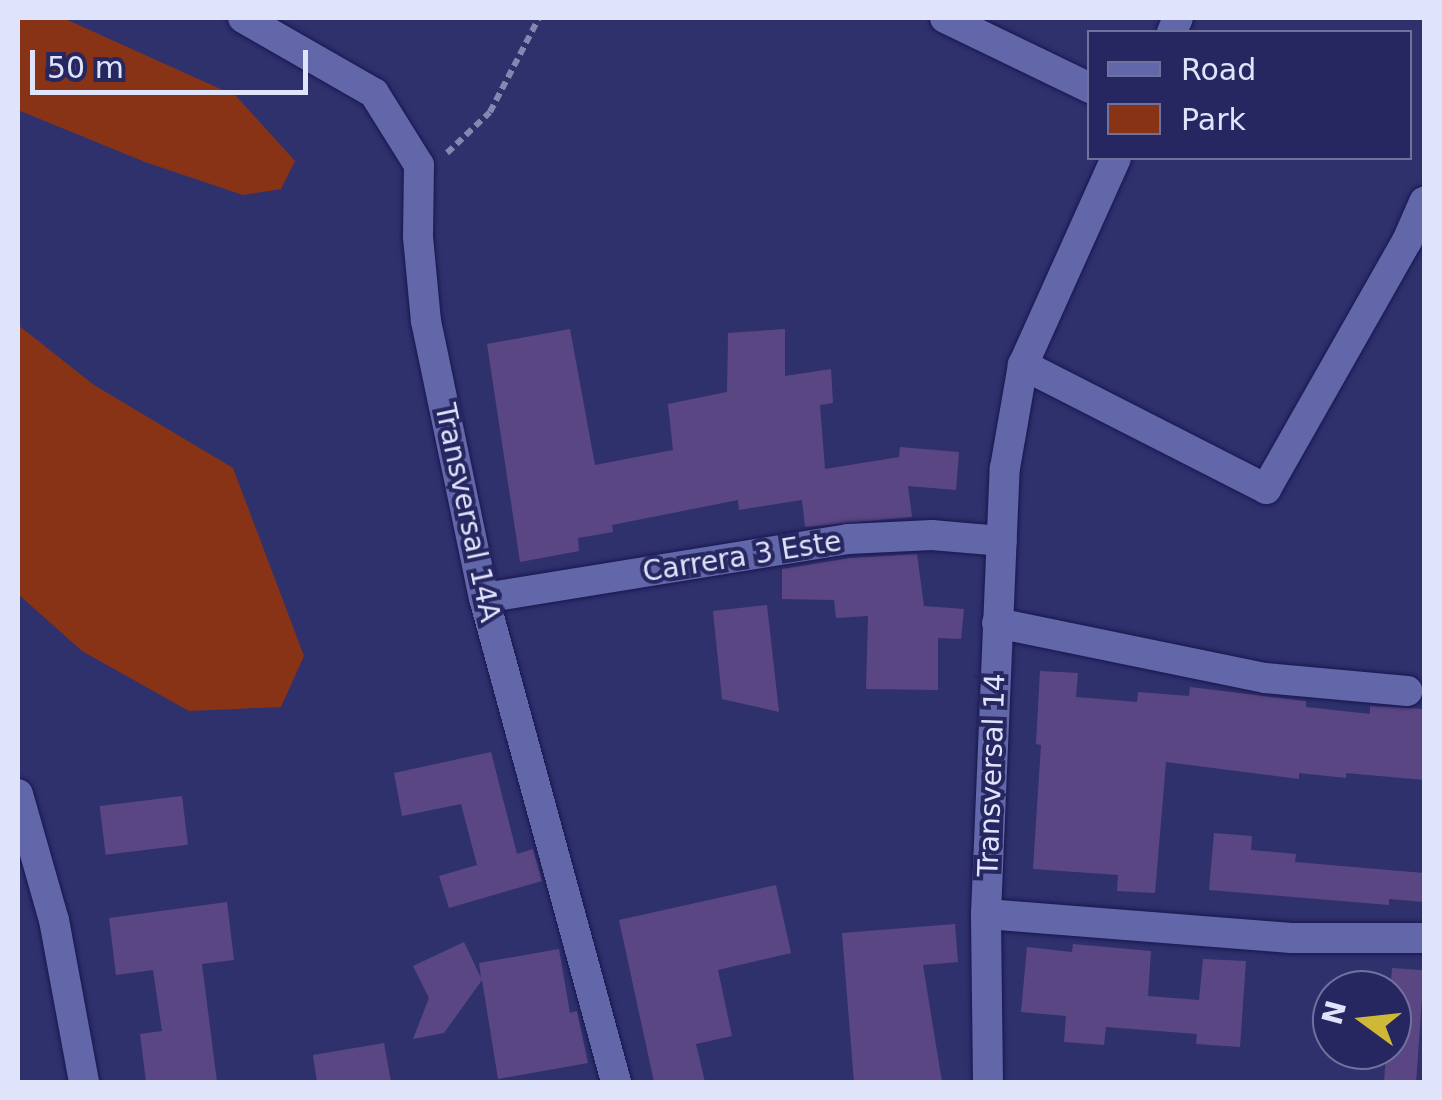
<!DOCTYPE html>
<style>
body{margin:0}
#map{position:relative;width:1442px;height:1100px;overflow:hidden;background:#2f316d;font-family:"DejaVu Sans",sans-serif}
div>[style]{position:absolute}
.green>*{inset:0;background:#893316}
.building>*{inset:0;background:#5b4684;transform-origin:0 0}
.path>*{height:6px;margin-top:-3px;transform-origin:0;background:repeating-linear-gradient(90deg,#8487b0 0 8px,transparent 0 13px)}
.roads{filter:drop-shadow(0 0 2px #19164f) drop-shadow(0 0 2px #19164f)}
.minor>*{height:30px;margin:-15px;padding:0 15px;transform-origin:15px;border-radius:15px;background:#6167a8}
span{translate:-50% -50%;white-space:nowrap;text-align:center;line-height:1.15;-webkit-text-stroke:8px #262661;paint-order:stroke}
.street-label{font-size:28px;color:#e0e4fa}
.frame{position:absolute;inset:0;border:20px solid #e0e4fa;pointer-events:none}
.legend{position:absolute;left:1087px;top:30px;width:325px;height:130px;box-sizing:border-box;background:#262661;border:2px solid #70729e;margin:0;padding:12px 18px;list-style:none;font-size:30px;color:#e0e4fa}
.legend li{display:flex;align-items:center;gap:20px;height:50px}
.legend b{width:50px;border:2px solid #70729e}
.north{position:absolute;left:1312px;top:970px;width:100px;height:100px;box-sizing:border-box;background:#262661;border:2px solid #70729e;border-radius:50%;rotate:285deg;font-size:28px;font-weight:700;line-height:40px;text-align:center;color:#e0e4fa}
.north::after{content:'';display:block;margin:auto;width:35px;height:45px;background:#d0b837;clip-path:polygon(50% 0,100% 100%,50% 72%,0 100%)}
.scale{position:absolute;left:30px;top:50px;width:278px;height:45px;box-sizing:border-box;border:5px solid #e0e4fa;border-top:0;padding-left:12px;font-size:30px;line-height:35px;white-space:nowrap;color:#e0e4fa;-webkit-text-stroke:8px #262661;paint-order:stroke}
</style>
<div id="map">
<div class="green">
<i style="clip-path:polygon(18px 18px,63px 18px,236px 96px,295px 161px,281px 189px,243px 195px,145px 162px,18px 110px)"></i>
<i style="clip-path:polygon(18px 325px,94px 385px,233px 468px,304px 656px,281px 707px,189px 711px,82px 651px,18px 594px)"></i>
</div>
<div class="building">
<i style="clip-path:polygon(570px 329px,595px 465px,673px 450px,668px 404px,727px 392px,728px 333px,785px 329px,785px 376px,831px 369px,833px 403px,820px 405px,825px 469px,899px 457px,900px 447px,959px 452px,956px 490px,908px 486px,912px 517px,805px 527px,802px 500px,739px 510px,738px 500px,612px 525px,613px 532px,578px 538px,579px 551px,520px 562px,487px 344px)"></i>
<i style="clip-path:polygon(917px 554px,924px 606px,964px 609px,961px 639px,938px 638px,938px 690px,866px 689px,868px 616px,836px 618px,834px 600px,782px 599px,782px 569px,850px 558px)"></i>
<i style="clip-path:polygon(767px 605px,779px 712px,722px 699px,713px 611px)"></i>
<i style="clip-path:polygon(1040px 671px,1078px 673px,1076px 697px,1137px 702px,1138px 692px,1189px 696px,1190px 687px,1306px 701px,1306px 707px,1370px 714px,1370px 706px,1424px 709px,1424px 780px,1346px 773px,1346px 778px,1299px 773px,1299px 779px,1166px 762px,1155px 893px,1117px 891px,1118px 875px,1033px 869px,1041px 745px,1036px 744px)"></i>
<i style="clip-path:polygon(491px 752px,517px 854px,533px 849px,542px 881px,449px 908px,439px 876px,477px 865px,461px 804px,402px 816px,394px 773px)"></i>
<i style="left:182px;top:796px;width:49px;height:83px;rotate:83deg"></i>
<i style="clip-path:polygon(1214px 833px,1252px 836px,1251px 850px,1296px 854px,1295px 862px,1424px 873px,1424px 902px,1389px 899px,1389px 905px,1209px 890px)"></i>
<i style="clip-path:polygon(776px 885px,791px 953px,718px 970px,732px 1036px,696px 1044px,705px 1082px,654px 1082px,619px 920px)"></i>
<i style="clip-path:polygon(227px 902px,234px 960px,202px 964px,217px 1082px,146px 1082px,140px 1034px,162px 1031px,153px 970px,116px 975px,109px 918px)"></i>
<i style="clip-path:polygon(955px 924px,958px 962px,923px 965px,942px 1082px,854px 1082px,842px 933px)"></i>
<i style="clip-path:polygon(464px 942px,481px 978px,479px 963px,559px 949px,570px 1013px,577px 1011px,588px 1063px,498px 1079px,482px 980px,444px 1033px,413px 1039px,429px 998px,413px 966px)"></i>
<i style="clip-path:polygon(1073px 944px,1151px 951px,1148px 996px,1199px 1000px,1203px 959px,1246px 961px,1240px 1047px,1196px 1044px,1197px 1034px,1106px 1027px,1104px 1045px,1064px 1042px,1066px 1016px,1021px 1012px,1027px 947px,1072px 952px)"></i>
<i style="left:1392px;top:968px;width:32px;height:113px;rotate:4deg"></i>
<i style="clip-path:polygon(384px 1043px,391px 1082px,317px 1082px,313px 1055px)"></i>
</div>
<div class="path">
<i style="left:447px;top:153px;width:59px;rotate:-43.6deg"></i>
<i style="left:490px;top:112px;width:106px;rotate:-62.5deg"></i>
</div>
<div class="roads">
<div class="minor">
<i style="left:243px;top:18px;width:151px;rotate:29.8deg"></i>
<i style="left:374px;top:93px;width:85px;rotate:58deg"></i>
<i style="left:419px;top:165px;width:72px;rotate:90.8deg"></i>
<i style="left:418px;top:237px;width:84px;rotate:84.6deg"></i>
<i style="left:426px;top:321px;width:283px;rotate:78.2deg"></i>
<i style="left:484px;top:598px;width:502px;rotate:74.74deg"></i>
<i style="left:945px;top:18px;width:161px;rotate:25.8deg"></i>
<i style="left:1172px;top:32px;width:15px;rotate:-67deg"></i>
<i style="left:1023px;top:365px;width:273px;rotate:27deg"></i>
<i style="left:1266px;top:489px;width:285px;rotate:-60.4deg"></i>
<i style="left:1407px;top:241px;width:43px;rotate:-66.4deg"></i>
<i style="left:484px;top:598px;width:369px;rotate:-9.2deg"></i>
<i style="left:848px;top:539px;width:84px;rotate:-2.7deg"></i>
<i style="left:932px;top:535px;width:70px;rotate:4.9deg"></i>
<i style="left:997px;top:623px;width:274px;rotate:11.6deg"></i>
<i style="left:1265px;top:678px;width:143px;rotate:5.2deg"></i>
<i style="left:18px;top:794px;width:131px;rotate:74.1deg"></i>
<i style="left:54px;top:920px;width:165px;rotate:79.5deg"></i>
<i style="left:986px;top:914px;width:306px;rotate:4.5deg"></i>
<i style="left:1291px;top:938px;width:133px"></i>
<i style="left:988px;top:1082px;width:168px;rotate:-90.7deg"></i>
<i style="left:986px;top:914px;width:446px;rotate:-87.6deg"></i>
<i style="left:1005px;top:468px;width:105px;rotate:-80.1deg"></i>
<i style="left:1023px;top:365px;width:227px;rotate:-65.8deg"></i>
</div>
</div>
<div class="street-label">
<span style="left:467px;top:513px;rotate:78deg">Transversal 14A</span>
<span style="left:742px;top:557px;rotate:-9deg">Carrera 3 Este</span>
<span style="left:992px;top:775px;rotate:-88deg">Transversal 14</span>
</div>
<div class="frame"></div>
<ul class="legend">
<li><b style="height:12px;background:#6167a8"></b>Road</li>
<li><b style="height:28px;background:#893316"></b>Park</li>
</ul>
<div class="north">N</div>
<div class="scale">50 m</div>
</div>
